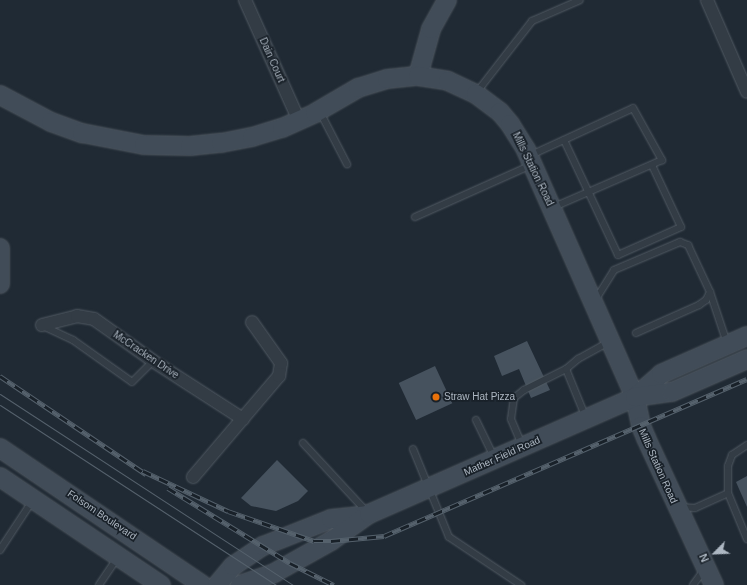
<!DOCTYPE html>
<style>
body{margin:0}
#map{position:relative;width:747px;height:585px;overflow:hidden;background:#202a34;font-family:Arial,sans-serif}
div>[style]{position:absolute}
.building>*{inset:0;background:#46525e;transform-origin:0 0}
.roads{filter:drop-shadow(0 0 1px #515a63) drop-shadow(0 0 1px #515a63)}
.lane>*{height:6px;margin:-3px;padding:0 3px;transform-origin:3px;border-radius:3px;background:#333c45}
.street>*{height:12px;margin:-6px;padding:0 6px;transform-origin:6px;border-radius:6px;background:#333c45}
.secondary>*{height:18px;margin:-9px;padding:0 9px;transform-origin:9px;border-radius:9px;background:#414c58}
.tram>*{height:1px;margin:-0.5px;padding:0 0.5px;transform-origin:0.5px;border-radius:0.5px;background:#55616c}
.rail>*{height:4.5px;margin-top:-2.25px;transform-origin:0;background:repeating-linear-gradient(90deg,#192129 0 9px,#55616c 0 18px);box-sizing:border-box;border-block:1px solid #55616c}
.dots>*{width:11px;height:11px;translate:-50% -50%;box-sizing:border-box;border:2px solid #192129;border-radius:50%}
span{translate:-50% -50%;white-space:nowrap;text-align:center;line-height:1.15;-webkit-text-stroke:3.5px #192129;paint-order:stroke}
.street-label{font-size:10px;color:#adb7c2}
.poi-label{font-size:10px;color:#adb7c2}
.left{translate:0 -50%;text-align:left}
.north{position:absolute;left:695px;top:533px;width:40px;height:40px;-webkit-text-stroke:3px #192129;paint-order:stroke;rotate:246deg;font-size:11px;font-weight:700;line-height:16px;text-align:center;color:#adb7c2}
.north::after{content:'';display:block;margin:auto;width:14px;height:18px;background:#adb7c2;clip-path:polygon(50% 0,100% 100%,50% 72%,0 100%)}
</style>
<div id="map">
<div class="building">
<i style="clip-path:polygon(527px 341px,550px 390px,531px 398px,519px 369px,502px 376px,494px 356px)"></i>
<i style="left:435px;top:366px;width:41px;height:40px;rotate:65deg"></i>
<i style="clip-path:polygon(277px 460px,308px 491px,298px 501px,276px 511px,251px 506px,241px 498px)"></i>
<i style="clip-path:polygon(747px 476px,747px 507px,736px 482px)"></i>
</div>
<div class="roads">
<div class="lane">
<i style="left:477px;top:92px;width:90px;rotate:-52.2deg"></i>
<i style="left:532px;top:21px;width:52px;rotate:-23.6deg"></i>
<i style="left:320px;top:112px;width:59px;rotate:62.6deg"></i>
<i style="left:564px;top:140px;width:127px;rotate:64.8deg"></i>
<i style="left:618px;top:255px;width:69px;rotate:-24deg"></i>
<i style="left:681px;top:227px;width:68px;rotate:-115.1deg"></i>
<i style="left:531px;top:155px;width:112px;rotate:-24.7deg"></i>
<i style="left:633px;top:108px;width:60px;rotate:60.9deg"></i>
<i style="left:662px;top:160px;width:118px;rotate:156.5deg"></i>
<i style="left:415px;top:217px;width:127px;rotate:-24.1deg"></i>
<i style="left:596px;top:299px;width:34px;rotate:-58deg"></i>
<i style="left:614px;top:270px;width:72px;rotate:-23deg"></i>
<i style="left:680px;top:242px;width:9px;rotate:21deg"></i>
<i style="left:688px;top:245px;width:52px;rotate:64.9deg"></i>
<i style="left:43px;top:326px;width:33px;rotate:25deg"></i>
<i style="left:73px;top:340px;width:72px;rotate:35.4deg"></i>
<i style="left:132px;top:382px;width:30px;rotate:-45deg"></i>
<i style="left:636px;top:333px;width:69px;rotate:-24deg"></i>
<i style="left:699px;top:305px;width:9px;rotate:-36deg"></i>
<i style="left:706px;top:300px;width:9px;rotate:-63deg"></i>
<i style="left:710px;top:292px;width:54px;rotate:71.6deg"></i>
<i style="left:566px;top:369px;width:53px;rotate:67.8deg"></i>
<i style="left:476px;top:420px;width:41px;rotate:64.1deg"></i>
<i style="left:303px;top:443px;width:94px;rotate:47.2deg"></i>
<i style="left:522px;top:445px;width:28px;rotate:-113deg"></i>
<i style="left:511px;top:419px;width:21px;rotate:-82deg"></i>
<i style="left:514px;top:398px;width:13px;rotate:-39deg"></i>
<i style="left:524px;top:390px;width:47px;rotate:-26.6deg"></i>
<i style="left:566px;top:369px;width:16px;rotate:-40deg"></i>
<i style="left:578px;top:359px;width:35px;rotate:-29deg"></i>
<i style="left:413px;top:449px;width:95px;rotate:67.8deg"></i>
<i style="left:449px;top:537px;width:87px;rotate:33.7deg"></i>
<i style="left:728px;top:493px;width:27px;rotate:-90deg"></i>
<i style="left:728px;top:466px;width:12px;rotate:-70deg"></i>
<i style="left:732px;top:455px;width:18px;rotate:-34deg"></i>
<i style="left:680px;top:507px;width:15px;rotate:4deg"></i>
<i style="left:695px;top:508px;width:36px;rotate:-24deg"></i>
<i style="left:728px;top:493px;width:50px;rotate:67.6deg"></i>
<i style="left:0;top:550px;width:60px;rotate:-56.6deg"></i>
<i style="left:99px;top:585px;width:32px;rotate:-56deg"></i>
<i style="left:693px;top:585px;width:19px;rotate:-54deg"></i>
</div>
<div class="street">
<i style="left:245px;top:0;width:133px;rotate:65.9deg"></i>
<i style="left:707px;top:0;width:100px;rotate:66.5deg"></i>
<i style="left:42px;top:325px;width:36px;rotate:-14deg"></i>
<i style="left:77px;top:316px;width:17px;rotate:10deg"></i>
<i style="left:94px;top:319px;width:72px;rotate:35.4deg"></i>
<i style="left:153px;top:361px;width:107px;rotate:32.8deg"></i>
<i style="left:193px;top:477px;width:133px;rotate:-49.6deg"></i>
<i style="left:279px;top:376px;width:13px;rotate:-81deg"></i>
<i style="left:281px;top:363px;width:50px;rotate:-125.3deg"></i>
</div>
<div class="secondary">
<i style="left:418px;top:76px;width:49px;rotate:-74.5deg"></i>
<i style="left:431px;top:29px;width:33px;rotate:-61deg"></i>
<i style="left:0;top:95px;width:58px;rotate:27.9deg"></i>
<i style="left:51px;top:122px;width:33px;rotate:20deg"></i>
<i style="left:82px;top:133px;width:63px;rotate:11deg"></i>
<i style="left:144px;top:145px;width:46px;rotate:1.2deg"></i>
<i style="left:190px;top:146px;width:31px;rotate:-6deg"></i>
<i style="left:221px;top:143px;width:32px;rotate:-11deg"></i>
<i style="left:252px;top:137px;width:31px;rotate:-17deg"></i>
<i style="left:282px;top:128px;width:36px;rotate:-24deg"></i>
<i style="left:315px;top:113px;width:50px;rotate:-30.2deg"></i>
<i style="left:358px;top:88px;width:30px;rotate:-17deg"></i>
<i style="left:387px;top:79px;width:31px;rotate:-6deg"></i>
<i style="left:418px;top:76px;width:30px;rotate:9deg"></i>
<i style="left:448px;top:81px;width:31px;rotate:25deg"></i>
<i style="left:476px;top:94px;width:30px;rotate:37deg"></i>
<i style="left:500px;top:112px;width:16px;rotate:50deg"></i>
<i style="left:510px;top:124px;width:31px;rotate:58deg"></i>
<i style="left:526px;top:150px;width:270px;rotate:66.2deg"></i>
<i style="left:635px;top:397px;width:30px;rotate:78deg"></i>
<i style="left:641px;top:426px;width:13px;rotate:67deg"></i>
<i style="left:646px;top:438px;width:162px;rotate:65.2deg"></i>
<i style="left:0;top:248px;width:36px;rotate:90deg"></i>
<i style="left:635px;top:397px;width:35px;rotate:-41deg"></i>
<i style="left:661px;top:374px;width:94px;rotate:-23.8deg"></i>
<i style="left:0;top:448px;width:244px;rotate:34.1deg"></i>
<i style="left:0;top:477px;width:194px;rotate:33.9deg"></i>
<i style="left:217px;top:585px;width:25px;rotate:-50deg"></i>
<i style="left:233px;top:566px;width:36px;rotate:-34deg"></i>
<i style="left:263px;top:546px;width:73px;rotate:-21.7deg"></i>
<i style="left:331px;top:519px;width:36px;rotate:-6deg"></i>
<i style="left:240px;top:585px;width:36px;rotate:-19deg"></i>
<i style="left:274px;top:573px;width:65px;rotate:-29.3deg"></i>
<i style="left:331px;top:541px;width:47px;rotate:-35.4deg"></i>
<i style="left:369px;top:514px;width:291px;rotate:-23.7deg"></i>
<i style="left:635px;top:397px;width:37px;rotate:-8deg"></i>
<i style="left:672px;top:392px;width:82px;rotate:-23.7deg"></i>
</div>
</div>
<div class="tram">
<i style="left:0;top:394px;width:350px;rotate:33.1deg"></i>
<i style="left:0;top:405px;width:330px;rotate:33.1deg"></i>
</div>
<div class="rail">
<i style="left:0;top:376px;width:176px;rotate:33.9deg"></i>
<i style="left:143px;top:471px;width:94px;rotate:25.2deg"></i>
<i style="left:228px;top:511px;width:91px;rotate:19.2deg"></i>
<i style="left:314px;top:541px;width:17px"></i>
<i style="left:331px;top:541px;width:53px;rotate:-5.4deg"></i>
<i style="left:384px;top:536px;width:395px;rotate:-23.4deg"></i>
<i style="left:168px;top:488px;width:143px;rotate:31.6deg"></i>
<i style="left:290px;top:563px;width:49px;rotate:26.6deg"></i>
</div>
<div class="dots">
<i style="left:436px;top:397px;background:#e8710a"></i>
</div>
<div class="street-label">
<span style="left:272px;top:60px;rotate:66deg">Dain Court</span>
<span style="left:533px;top:169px;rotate:64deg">Mills Station Road</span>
<span style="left:146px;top:355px;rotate:34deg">McCracken Drive</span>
<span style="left:502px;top:456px;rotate:-24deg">Mather Field Road</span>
<span style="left:658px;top:466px;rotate:66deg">Mills Station Road</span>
<span style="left:102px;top:515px;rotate:34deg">Folsom Boulevard</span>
</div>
<div class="poi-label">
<span class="left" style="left:444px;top:397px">Straw Hat Pizza</span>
</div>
<div class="north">N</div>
</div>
